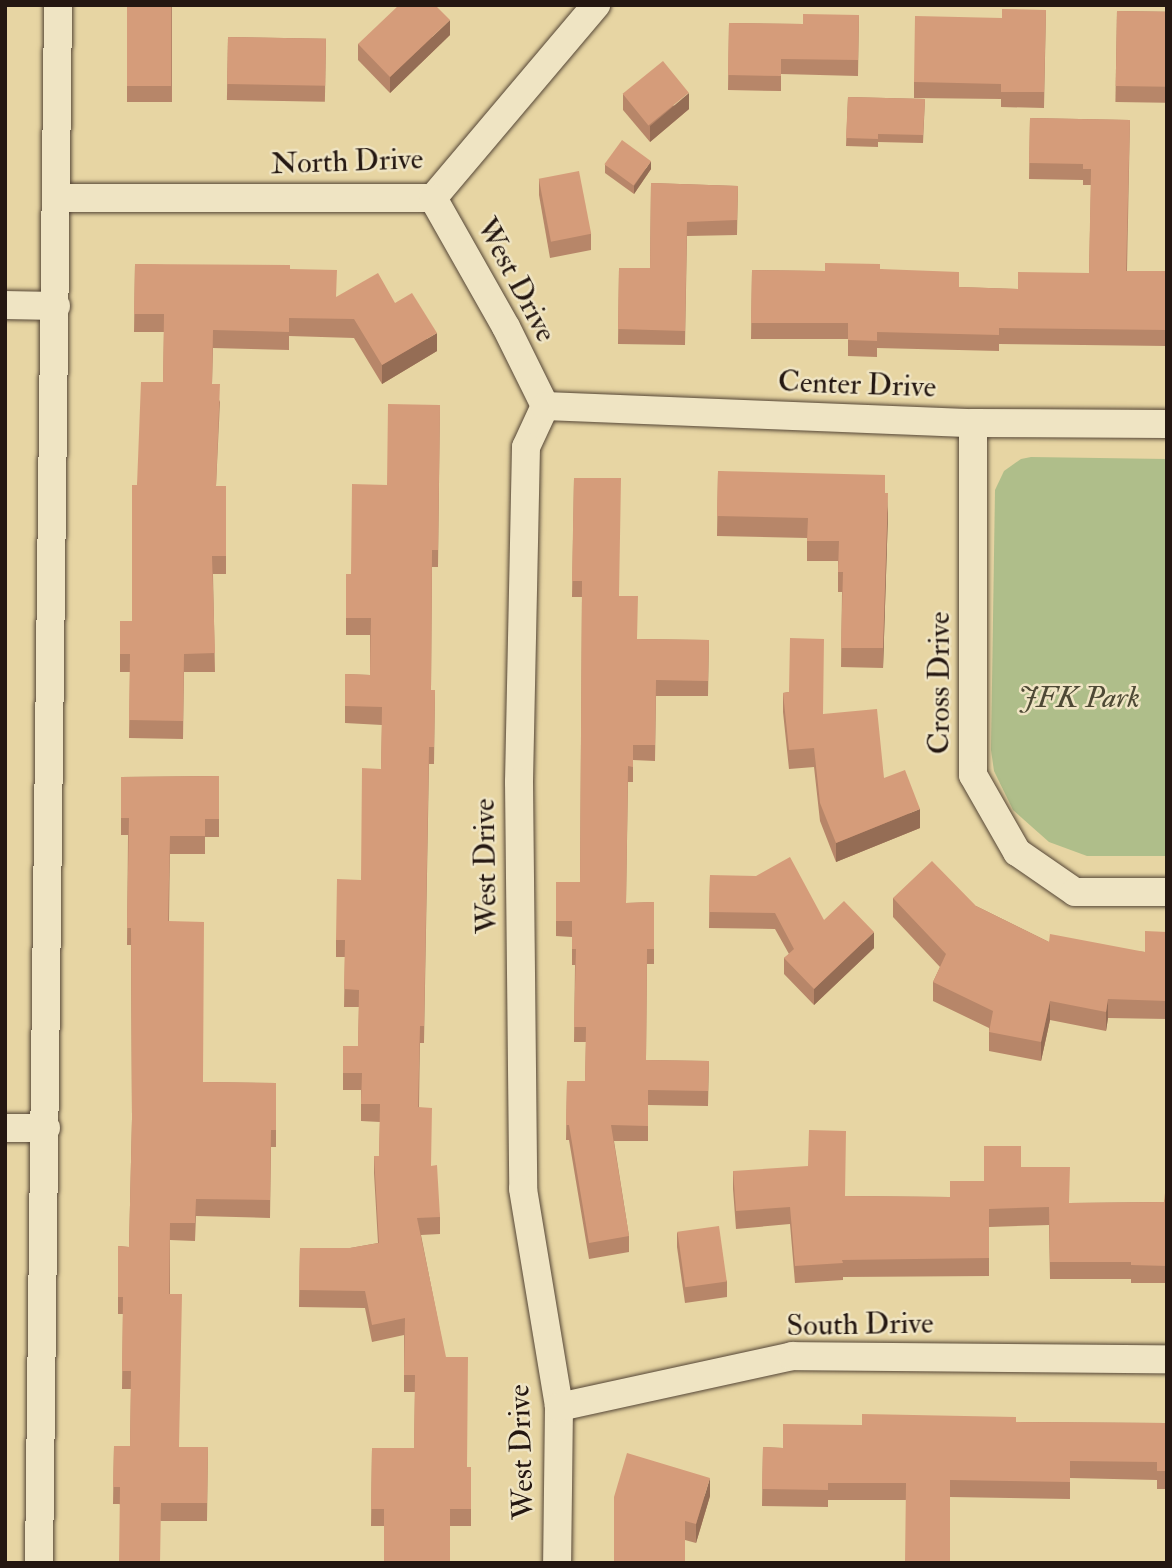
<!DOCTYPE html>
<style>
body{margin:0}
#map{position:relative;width:1172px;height:1568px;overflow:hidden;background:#e7d5a3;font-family:"IM FELL Double Pica",serif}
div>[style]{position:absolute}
.green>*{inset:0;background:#afbe8a}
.roads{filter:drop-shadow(0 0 2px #554636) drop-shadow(0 0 2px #554636)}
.minor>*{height:28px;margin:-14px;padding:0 14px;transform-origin:14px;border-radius:14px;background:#efe4c3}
.wall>*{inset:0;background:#b78669;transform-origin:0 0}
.shaded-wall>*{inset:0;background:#956d55}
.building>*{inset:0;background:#d59c7a;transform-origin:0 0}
span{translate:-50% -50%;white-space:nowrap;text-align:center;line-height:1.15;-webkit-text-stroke:5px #efe4c3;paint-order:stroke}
.street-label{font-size:30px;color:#241711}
.park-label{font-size:30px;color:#4e4935;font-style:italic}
.frame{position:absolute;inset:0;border:7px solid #241711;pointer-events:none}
</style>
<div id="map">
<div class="green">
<i style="clip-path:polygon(1031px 457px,1167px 459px,1167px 856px,1087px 856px,1049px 842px,1013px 810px,994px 771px,991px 750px,995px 490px,1004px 471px,1021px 459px)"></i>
</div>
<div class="roads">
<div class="minor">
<i style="left:56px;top:198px;width:377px"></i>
<i style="left:433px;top:198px;width:253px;rotate:-49.8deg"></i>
<i style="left:433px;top:198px;width:148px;rotate:60.5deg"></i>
<i style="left:506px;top:327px;width:88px;rotate:63.7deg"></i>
<i style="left:545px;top:406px;width:45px;rotate:114.9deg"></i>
<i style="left:526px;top:447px;width:335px;rotate:91.2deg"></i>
<i style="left:519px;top:782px;width:407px;rotate:89.4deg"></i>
<i style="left:523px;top:1189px;width:221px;rotate:80.6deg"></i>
<i style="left:559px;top:1407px;width:156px;rotate:90.7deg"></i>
<i style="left:5px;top:305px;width:51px;rotate:1.1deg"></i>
<i style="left:545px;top:406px;width:428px;rotate:2.3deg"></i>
<i style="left:973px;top:423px;width:194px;rotate:0.3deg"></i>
<i style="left:973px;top:423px;width:352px;rotate:90deg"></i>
<i style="left:973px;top:775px;width:89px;rotate:60.3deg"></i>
<i style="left:1017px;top:852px;width:70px;rotate:34.6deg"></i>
<i style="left:1075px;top:892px;width:92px"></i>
<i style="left:5px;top:1128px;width:41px"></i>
<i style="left:559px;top:1407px;width:239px;rotate:-12.3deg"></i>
<i style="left:792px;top:1356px;width:375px;rotate:0.5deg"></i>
<i style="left:39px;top:1563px;width:1558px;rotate:-89.3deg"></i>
</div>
</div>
<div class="wall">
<i style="left:127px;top:5px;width:45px;height:97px"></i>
<i style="clip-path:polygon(1046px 10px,1044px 108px,1001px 107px,1001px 99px,914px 98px,914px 82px)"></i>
<i style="left:1117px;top:11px;width:50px;height:91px;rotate:1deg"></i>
<i style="clip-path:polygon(859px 15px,858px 76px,781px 74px,781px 91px,728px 90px,729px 23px,803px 24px)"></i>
<i style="clip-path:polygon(450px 35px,390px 93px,358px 60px,358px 44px)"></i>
<i style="left:228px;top:37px;width:98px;height:63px;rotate:1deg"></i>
<i style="clip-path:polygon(623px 94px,689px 109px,650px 142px,623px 110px)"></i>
<i style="clip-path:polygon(848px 97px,925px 99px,923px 143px,878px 142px,878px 147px,846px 146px)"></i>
<i style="clip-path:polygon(1030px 118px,1130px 120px,1127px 271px,1167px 271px,1167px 346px,999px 344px,999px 351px,877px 348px,877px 357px,848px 356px,848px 339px,751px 339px,752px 270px,825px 271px,880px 269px,959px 287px,1018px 289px,1089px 273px,1091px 185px,1083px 185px,1083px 180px,1029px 179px)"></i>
<i style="clip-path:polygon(605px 165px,651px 169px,634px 194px,605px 173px)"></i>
<i style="clip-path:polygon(539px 179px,591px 234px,591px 250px,550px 258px,539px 195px)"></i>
<i style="clip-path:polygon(651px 183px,738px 186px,737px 235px,687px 236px,685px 345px,618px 344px,619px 268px,650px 268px)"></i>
<i style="clip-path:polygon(135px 264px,290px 269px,336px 297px,395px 303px,437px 351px,382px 384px,354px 338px,289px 336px,289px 350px,213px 348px,212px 384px,220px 402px,216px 486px,226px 486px,226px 574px,213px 574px,215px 672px,184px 672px,183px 739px,129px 738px,130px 672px,120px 672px,120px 621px,132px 621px,137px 485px,163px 382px,164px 332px,134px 332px)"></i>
<i style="clip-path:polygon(440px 405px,438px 567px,432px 567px,431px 690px,435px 690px,434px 764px,429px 764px,424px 1043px,420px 1043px,419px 1107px,440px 1217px,440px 1234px,421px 1235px,467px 1467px,471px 1467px,471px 1526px,371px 1526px,372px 1448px,414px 1448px,415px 1392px,404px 1392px,404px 1335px,372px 1342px,365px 1308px,299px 1307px,300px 1248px,350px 1248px,378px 1243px,374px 1173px,374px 1156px,379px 1156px,380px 1122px,361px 1121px,361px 1090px,343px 1090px,343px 1046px,358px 1046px,359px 1007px,344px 1007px,345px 957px,336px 957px,336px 940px,361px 880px,381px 769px,382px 725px,345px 723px,345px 674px,370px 675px,370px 635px,346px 635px,346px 574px,351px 574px,387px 485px)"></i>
<i style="clip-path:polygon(718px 471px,885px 493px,888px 513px,883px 668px,841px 667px,842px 592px,838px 592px,838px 561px,807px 561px,807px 538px,717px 536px)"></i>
<i style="clip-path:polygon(574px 478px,619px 596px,637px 639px,709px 640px,708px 696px,656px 696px,655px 761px,633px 760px,633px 782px,628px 782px,626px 903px,654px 902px,654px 964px,647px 964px,646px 1060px,709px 1061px,708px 1106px,648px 1105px,648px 1141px,614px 1141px,629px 1236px,629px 1252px,589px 1259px,569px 1140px,566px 1140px,567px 1081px,585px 1081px,586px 1042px,574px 1042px,575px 965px,572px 965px,572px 937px,556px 936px,556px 882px,580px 882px,582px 597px,572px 597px)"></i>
<i style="clip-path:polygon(789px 692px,823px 714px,884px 778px,920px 828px,836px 862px,820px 821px,814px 767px,789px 769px,783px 712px,783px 693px)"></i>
<i style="clip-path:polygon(219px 776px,219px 837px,205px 837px,205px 854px,170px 854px,169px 921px,203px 1082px,276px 1083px,276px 1147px,271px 1147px,270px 1218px,196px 1216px,195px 1241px,170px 1240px,170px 1294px,179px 1447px,208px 1447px,207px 1521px,161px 1521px,119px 1504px,113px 1504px,114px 1446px,130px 1446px,131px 1389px,122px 1389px,123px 1314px,118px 1314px,118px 1246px,129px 1247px,132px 1119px,131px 945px,127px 945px,128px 835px,121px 835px,121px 777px)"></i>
<i style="clip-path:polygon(710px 875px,824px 920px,874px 948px,814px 1005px,784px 974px,784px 958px,789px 954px,775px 929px,709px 928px)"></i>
<i style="clip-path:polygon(893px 898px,976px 906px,1049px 942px,1145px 952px,1167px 932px,1167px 1019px,1108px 1018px,1106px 1031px,1050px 1020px,1041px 1061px,989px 1051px,989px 1028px,933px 1001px,933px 982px,940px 967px,893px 917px)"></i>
<i style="clip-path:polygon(1021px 1167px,1069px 1203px,1164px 1202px,1167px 1193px,1167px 1283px,1131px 1283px,1131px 1279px,1050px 1279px,1049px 1225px,989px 1227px,989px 1276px,843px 1277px,843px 1280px,795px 1283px,790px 1224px,736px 1229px,733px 1189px,733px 1171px,845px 1196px,950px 1197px,984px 1181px)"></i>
<i style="clip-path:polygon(677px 1232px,727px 1281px,727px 1297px,685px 1303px,677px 1247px)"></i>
<i style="clip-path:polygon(1016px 1422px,1167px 1423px,1167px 1489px,1157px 1489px,1157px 1480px,1070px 1478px,1070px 1499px,950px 1497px,905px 1500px,828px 1500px,828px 1507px,762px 1506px,763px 1447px,783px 1448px,862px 1425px)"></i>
<i style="clip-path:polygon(710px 1496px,696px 1543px,685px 1540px,614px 1497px)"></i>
</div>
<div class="shaded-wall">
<i style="clip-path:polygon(450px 20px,450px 35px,390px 93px,390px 77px)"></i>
<i style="clip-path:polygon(689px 93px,689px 109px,650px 142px,650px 126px)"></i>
<i style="clip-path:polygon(651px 161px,651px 169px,634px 194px,634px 186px)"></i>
<i style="clip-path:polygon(437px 333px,437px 351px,382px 384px,382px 365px)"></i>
<i style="clip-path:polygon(888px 493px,888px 513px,883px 668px,883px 648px)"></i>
<i style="clip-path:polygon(920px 809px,920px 828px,836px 862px,836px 843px)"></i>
<i style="clip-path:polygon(874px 932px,874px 948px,814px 1005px,814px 989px)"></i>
<i style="clip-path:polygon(1108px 999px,1108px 1018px,1106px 1031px,1106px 1012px)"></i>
<i style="clip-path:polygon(1050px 1001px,1050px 1020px,1041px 1061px,1041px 1042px)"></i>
<i style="clip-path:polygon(710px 1478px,710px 1496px,696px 1543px,696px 1524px)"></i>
</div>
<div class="building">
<i style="left:127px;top:5px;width:44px;height:81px"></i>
<i style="clip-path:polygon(399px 5px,435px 5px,450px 20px,390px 77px,358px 44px)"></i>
<i style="clip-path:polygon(1002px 9px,1046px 10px,1044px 92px,1001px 92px,1001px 84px,914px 82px,915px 16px,1002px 18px)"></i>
<i style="left:1117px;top:11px;width:50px;height:75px;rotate:1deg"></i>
<i style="clip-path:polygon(803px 14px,859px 15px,858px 60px,781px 59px,781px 76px,728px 75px,729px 23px,803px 24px)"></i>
<i style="left:228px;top:37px;width:98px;height:47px;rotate:1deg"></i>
<i style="left:663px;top:61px;width:41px;height:52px;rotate:51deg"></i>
<i style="clip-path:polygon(848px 97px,925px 99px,923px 135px,878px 134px,878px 139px,846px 138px)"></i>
<i style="clip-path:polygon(1030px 118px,1130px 120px,1126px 271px,1167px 271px,1167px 330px,999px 328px,999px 335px,877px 332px,877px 341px,848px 340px,848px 323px,751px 323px,752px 270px,825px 271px,825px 263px,880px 264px,880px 269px,959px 272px,959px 287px,1018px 289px,1018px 272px,1089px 273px,1091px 169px,1083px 169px,1083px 164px,1029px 163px)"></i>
<i style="left:622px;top:140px;width:36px;height:30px;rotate:36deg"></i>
<i style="left:579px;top:171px;width:64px;height:41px;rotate:79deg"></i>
<i style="clip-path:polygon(651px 183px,738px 186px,737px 220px,687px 222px,685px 331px,618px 329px,619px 268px,650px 268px)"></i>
<i style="clip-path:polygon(135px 264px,290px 265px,290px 269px,337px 270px,336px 297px,378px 273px,395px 303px,412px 293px,437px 333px,382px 365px,354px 319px,289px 318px,289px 332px,213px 330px,212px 384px,220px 384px,216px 486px,226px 486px,226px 556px,212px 556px,215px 653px,184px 654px,183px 721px,129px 720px,130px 654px,120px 654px,120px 621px,132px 621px,132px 485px,137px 485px,141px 382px,163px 382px,164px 314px,134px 314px)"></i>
<i style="clip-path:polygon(388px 404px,440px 405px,438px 550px,432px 550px,431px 690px,435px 690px,434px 747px,429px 747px,424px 1026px,420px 1026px,418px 1107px,432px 1108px,431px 1166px,437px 1165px,440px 1217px,417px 1218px,446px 1357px,468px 1357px,467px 1467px,471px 1467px,471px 1509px,450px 1509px,450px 1563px,384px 1563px,384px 1509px,371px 1509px,372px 1448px,414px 1448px,415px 1375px,404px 1375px,405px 1318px,372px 1325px,365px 1291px,299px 1290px,300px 1248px,350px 1248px,379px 1243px,374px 1156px,379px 1156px,380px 1104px,361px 1104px,362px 1073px,343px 1073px,343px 1046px,358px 1046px,359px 990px,344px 989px,345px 940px,336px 940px,337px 879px,361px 880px,362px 768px,381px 769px,382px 707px,345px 706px,345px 674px,370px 675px,371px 618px,346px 618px,346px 574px,351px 574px,352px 484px,387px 485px)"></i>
<i style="clip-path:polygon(718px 471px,885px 475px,885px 493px,888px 493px,883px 648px,841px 648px,843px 572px,838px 572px,839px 541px,807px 541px,808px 518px,717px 516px)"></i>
<i style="clip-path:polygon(574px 478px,621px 478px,619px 596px,638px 596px,637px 639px,709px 640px,708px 681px,656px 680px,655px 745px,633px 745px,633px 767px,628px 766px,626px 903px,654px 902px,654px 949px,647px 949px,646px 1060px,709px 1061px,708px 1091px,648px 1090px,648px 1126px,611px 1125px,629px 1236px,589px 1243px,569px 1125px,566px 1125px,567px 1081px,585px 1081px,586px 1027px,574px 1027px,576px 949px,572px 949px,572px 921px,556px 921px,556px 882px,580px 882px,582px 581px,572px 581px)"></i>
<i style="clip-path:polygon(790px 638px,824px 639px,823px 714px,877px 709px,884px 778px,905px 770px,920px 809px,836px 843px,820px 803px,814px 748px,789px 750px,783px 693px,789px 692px)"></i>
<i style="clip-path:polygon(219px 776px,219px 819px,205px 819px,205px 836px,170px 836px,168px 921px,204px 922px,203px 1082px,276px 1083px,276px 1130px,271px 1130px,270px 1200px,196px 1199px,195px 1223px,170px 1223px,169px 1294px,182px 1294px,179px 1447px,208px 1447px,207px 1503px,161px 1503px,160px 1563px,119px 1563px,120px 1487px,113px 1487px,114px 1446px,130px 1446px,131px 1371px,122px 1371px,123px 1297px,118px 1297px,118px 1246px,129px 1247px,132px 1118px,131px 928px,127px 928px,129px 818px,121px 818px,121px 777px)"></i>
<i style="clip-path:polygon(790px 857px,824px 920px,844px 901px,874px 932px,814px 989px,784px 958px,794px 949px,775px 913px,709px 912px,710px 875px,756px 876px)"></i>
<i style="clip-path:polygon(932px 861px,976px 906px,1049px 942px,1050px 934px,1145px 952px,1145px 931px,1167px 932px,1167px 1001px,1108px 999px,1106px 1012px,1050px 1001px,1041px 1042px,989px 1032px,993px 1011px,933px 982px,946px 954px,893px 898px)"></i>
<i style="clip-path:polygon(809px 1130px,846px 1131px,845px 1196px,950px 1197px,950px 1181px,984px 1181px,984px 1146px,1021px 1146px,1021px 1167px,1070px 1167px,1069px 1203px,1164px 1202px,1165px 1193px,1167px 1193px,1167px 1266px,1131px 1265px,1131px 1262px,1050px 1262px,1049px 1207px,989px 1209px,989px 1258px,842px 1260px,843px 1263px,795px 1266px,790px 1207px,736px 1211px,733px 1171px,808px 1166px)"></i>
<i style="left:719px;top:1226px;width:56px;height:42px;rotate:82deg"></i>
<i style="clip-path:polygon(862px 1414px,1016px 1417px,1016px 1422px,1167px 1423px,1167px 1471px,1157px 1471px,1157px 1462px,1070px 1461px,1070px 1482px,950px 1480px,950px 1563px,905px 1563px,906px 1483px,828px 1483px,828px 1490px,762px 1489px,763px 1447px,783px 1448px,783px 1424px,862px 1425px)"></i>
<i style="clip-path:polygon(627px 1453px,710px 1478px,696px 1524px,685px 1521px,685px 1563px,614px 1563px,614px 1497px)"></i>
</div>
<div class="street-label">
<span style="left:347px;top:162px;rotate:-2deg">North Drive</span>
<span style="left:516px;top:280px;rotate:62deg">West Drive</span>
<span style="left:857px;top:385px;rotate:2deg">Center Drive</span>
<span style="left:940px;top:683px;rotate:-90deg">Cross Drive</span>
<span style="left:486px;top:866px;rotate:-91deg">West Drive</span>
<span style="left:860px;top:1325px;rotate:-1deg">South Drive</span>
<span style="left:522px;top:1452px;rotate:-92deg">West Drive</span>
</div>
<div class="park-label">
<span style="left:1079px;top:698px">JFK Park</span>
</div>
<div class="frame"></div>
</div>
